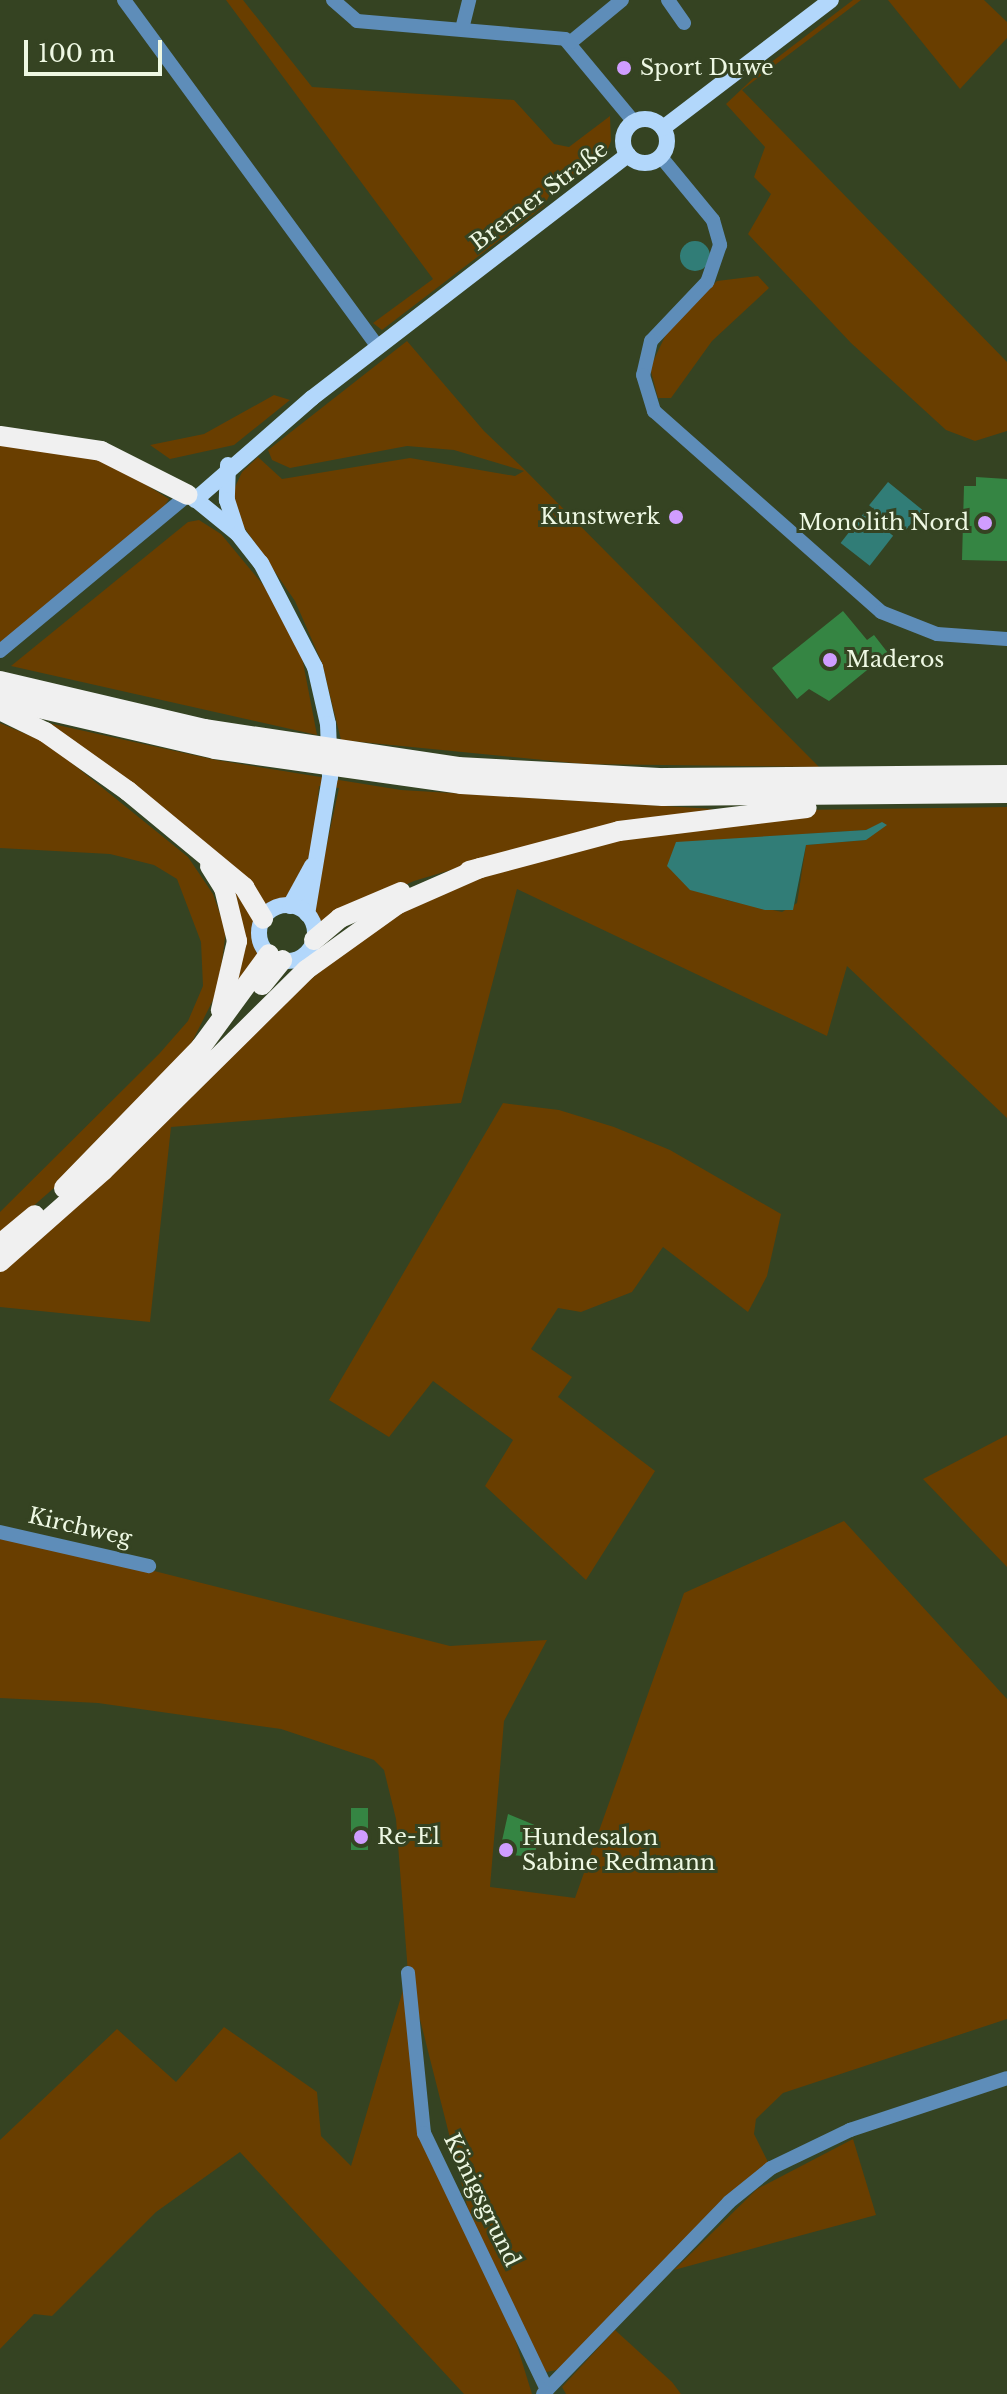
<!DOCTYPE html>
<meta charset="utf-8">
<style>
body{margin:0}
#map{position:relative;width:1007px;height:2394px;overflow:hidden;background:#354322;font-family:"Libre Baskerville",serif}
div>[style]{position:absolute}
.green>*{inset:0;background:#693e00}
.water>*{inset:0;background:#317d77;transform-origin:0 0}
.round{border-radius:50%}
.building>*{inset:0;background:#358543;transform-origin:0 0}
.minor>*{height:14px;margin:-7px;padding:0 7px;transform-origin:7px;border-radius:7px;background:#5e8db9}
.major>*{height:16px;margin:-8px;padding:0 8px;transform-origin:8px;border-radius:8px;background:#b2d7fb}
.major>.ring{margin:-8px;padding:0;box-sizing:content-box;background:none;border:16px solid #b2d7fb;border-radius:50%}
.highway>*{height:20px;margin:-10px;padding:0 10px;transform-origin:10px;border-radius:10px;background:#f0f0f0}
.dots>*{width:22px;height:22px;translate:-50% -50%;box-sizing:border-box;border:4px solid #354322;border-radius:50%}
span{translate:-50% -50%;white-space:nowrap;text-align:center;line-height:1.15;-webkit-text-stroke:6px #354322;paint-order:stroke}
.poi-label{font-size:22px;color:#eef8e3}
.left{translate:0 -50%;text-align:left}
.right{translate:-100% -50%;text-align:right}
.street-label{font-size:22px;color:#eef8e3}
.scale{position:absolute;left:24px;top:40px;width:138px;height:36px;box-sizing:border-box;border:4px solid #eef8e3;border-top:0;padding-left:10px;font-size:24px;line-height:28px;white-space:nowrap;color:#eef8e3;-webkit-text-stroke:6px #354322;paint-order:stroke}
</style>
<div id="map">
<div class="green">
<i style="clip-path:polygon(226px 0,243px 0,312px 87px,514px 100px,554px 144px,569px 147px,610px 116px,611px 141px,606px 154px,550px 194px,544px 206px,382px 330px,373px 323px,433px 279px)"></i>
<i style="clip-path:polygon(853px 0,861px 0,742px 90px,1007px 362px,1007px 431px,975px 441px,946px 430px,851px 343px,748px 234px,771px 194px,754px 177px,765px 147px,726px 104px,765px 67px)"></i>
<i style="clip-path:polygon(888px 0,984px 0,1007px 22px,1007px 38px,960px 89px)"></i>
<i style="clip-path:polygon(758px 276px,769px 288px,712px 341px,671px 398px,658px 398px,650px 368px,667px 332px,717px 281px)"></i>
<i style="clip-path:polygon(407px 341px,484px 431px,525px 470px,819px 767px,584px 764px,341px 740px,322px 663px,295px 601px,230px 507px,230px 498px,242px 472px,258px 457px,282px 479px,410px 458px,515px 476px,524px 471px,454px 450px,407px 446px,290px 468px,272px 460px,268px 450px)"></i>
<i style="clip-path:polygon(274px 395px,290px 400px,234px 445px,170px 459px,150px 445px,204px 434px)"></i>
<i style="clip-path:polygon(0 441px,111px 463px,169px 499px,153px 523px,0 643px)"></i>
<i style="clip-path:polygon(199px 520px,221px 534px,275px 599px,302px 657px,317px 735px,11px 666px,188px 522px)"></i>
<i style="clip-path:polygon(30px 719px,216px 760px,401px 790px,714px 809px,538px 844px,414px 881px,320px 923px,313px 908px,339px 788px,319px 786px,313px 851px,291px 898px,266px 907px)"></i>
<i style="clip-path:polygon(0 723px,47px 743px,188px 857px,213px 894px,226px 931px,218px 990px,187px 1052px,93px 1154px,0 1235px,0 1212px,159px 1054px,188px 1021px,203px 986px,201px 942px,177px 879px,154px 865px,110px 854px,0 848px)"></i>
<i style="clip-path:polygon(evenodd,1007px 807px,1007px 1118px,847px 966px,827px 1036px,517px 889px,461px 1103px,171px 1127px,150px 1322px,0 1307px,0 1268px,226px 1051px,383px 918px,520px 862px,690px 824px,800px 810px,1007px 807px,882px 823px,866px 840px,806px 845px,797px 903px,782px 912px,726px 900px,676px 843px,866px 830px,882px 823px)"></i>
<i style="clip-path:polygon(225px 877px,257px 918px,259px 952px,228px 1007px,238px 970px)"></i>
<i style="clip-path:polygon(503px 1103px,559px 1110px,614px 1127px,670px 1150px,781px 1214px,767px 1276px,748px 1312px,663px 1247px,632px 1292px,581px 1312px,558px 1308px,531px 1349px,572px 1377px,558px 1397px,655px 1471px,586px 1580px,485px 1486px,513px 1440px,433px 1381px,389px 1437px,329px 1400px)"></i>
<i style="clip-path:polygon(1007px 1435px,1007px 1567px,923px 1479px)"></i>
<i style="clip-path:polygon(844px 1521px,1007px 1699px,1007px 2019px,783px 2093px,756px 2119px,754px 2134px,769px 2164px,561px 2369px,547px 2372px,535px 2365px,468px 2209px,410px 1980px,416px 2097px,511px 2326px,532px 2394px,464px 2394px,240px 2152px,156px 2212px,52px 2316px,34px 2314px,0 2349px,0 2140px,117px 2029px,176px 2082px,224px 2027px,317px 2092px,321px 2136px,351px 2166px,408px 1973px,396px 1819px,384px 1770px,374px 1760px,281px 1729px,98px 1703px,0 1698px,0 1532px,450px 1646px,547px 1640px,504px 1721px,490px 1887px,575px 1898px,684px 1593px)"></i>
<i style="clip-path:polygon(853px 2139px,876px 2215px,674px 2270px,757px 2189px)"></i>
<i style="clip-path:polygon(615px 2330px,672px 2382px,681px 2394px,566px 2394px,562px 2387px)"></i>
</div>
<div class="water">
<i class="round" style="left:680px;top:241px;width:30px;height:30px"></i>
<i style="left:888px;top:482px;width:44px;height:30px;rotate:39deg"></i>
<i style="left:864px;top:513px;width:37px;height:38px;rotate:38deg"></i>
<i style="clip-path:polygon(882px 822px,887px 825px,866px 840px,806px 845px,793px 910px,765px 910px,690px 890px,667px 866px,676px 842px,866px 830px)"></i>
</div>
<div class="building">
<i style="clip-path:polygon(976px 477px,1007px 479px,1007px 561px,962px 560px,964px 486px,976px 486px)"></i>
<i style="clip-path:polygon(843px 611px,867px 640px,874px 635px,888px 653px,829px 701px,809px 689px,797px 699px,772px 668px)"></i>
<i style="left:351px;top:1808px;width:17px;height:42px"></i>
<i style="clip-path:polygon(508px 1814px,537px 1826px,531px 1838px,537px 1839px,535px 1857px,499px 1854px)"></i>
</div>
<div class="minor">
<i style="left:124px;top:0;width:429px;rotate:53.8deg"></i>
<i style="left:333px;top:0;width:32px;rotate:41deg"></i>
<i style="left:357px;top:21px;width:209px;rotate:4.9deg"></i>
<i style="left:565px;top:39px;width:108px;rotate:50.3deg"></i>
<i style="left:668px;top:0;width:28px;rotate:55deg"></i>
<i style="left:462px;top:29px;width:30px;rotate:-76deg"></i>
<i style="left:571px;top:42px;width:66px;rotate:-39.5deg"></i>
<i style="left:661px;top:157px;width:82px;rotate:50.5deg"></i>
<i style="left:713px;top:220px;width:26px;rotate:74deg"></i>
<i style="left:720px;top:245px;width:39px;rotate:109deg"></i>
<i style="left:707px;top:282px;width:81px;rotate:133.5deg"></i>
<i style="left:651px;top:341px;width:35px;rotate:103deg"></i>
<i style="left:643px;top:375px;width:38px;rotate:73deg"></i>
<i style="left:654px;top:411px;width:303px;rotate:41.5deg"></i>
<i style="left:881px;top:612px;width:60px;rotate:21.4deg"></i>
<i style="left:937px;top:634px;width:70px;rotate:4.1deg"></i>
<i style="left:0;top:651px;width:244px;rotate:-39.7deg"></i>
<i style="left:0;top:1532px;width:153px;rotate:12.9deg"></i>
<i style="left:408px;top:1973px;width:161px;rotate:84.3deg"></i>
<i style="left:424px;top:2133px;width:285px;rotate:64.4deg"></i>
<i style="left:543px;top:2394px;width:267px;rotate:-45.9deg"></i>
<i style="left:729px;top:2202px;width:54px;rotate:-39deg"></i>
<i style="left:771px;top:2168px;width:88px;rotate:-25.7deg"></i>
<i style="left:850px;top:2130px;width:165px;rotate:-18.3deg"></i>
</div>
<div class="major">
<i class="ring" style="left:623px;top:119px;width:28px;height:28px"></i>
<i style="left:663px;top:128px;width:211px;rotate:-37.3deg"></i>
<i style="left:228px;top:465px;width:35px;rotate:92deg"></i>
<i style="left:227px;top:500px;width:35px;rotate:72deg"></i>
<i style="left:189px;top:494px;width:63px;rotate:39.2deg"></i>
<i style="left:238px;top:534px;width:37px;rotate:52deg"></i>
<i style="left:261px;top:563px;width:117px;rotate:62.6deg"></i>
<i style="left:315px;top:667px;width:58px;rotate:77.2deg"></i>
<i style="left:328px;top:724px;width:53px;rotate:87.8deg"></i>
<i style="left:330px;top:777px;width:139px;rotate:99.5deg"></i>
<i style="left:195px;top:500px;width:155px;rotate:-41.1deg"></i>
<i style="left:312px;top:398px;width:399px;rotate:-37.6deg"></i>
<i class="ring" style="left:259px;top:905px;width:40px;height:40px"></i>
<i style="left:290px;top:906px;width:46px;rotate:-61.2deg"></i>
</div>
<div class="highway">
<i style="left:0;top:436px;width:102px;rotate:8.4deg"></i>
<i style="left:101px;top:451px;width:97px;rotate:26.8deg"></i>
<i style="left:0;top:681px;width:210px;rotate:13.2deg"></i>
<i style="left:204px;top:729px;width:257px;rotate:8.5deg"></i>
<i style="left:458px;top:767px;width:206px;rotate:3.1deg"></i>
<i style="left:664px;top:778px;width:343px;rotate:-0.5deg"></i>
<i style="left:0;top:699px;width:221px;rotate:13.1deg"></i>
<i style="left:215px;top:749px;width:248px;rotate:8.1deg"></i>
<i style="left:461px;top:784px;width:202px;rotate:3.4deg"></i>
<i style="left:663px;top:796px;width:344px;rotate:-0.5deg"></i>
<i style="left:0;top:710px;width:50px;rotate:26.1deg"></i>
<i style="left:45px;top:732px;width:102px;rotate:35.4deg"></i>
<i style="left:128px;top:791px;width:151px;rotate:39.6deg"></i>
<i style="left:244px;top:887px;width:37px;rotate:59deg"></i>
<i style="left:210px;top:866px;width:26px;rotate:58deg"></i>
<i style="left:224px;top:888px;width:55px;rotate:76.2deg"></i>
<i style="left:237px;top:941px;width:71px;rotate:103.1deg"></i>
<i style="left:469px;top:871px;width:155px;rotate:-14.9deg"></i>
<i style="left:619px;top:831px;width:189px;rotate:-7deg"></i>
<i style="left:314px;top:940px;width:34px;rotate:-40deg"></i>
<i style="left:340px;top:918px;width:66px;rotate:-23.1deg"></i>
<i style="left:262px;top:985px;width:32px;rotate:-51deg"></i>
<i style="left:64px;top:1188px;width:197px;rotate:-45.8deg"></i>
<i style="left:201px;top:1047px;width:115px;rotate:-53.8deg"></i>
<i style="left:0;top:1244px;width:45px;rotate:-39.6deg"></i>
<i style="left:0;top:1262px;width:137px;rotate:-41.5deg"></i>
<i style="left:103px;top:1171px;width:286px;rotate:-44.7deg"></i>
<i style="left:306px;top:970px;width:113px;rotate:-35.7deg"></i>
<i style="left:398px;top:904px;width:90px;rotate:-23.7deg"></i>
</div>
<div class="dots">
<i style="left:624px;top:68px;background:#d09dff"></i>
<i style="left:676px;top:517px;background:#d09dff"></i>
<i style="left:985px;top:523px;background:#d09dff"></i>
<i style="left:830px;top:660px;background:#d09dff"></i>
<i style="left:361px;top:1837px;background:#d09dff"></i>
<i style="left:506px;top:1850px;background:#d09dff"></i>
</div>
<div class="poi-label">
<span class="left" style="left:640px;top:68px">Sport Duwe</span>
<span class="right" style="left:660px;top:517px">Kunstwerk</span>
<span class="right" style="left:969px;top:523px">Monolith Nord</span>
<span class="left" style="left:846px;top:660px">Maderos</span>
<span class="left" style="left:377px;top:1837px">Re-El</span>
<span class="left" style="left:522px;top:1850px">Hundesalon<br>Sabine Redmann</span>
</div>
<div class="street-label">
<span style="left:539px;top:196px;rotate:-37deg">Bremer Straße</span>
<span style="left:80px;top:1527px;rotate:13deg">Kirchweg</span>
<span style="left:482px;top:2200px;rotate:64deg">Königsgrund</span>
</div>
<div class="scale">100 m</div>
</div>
